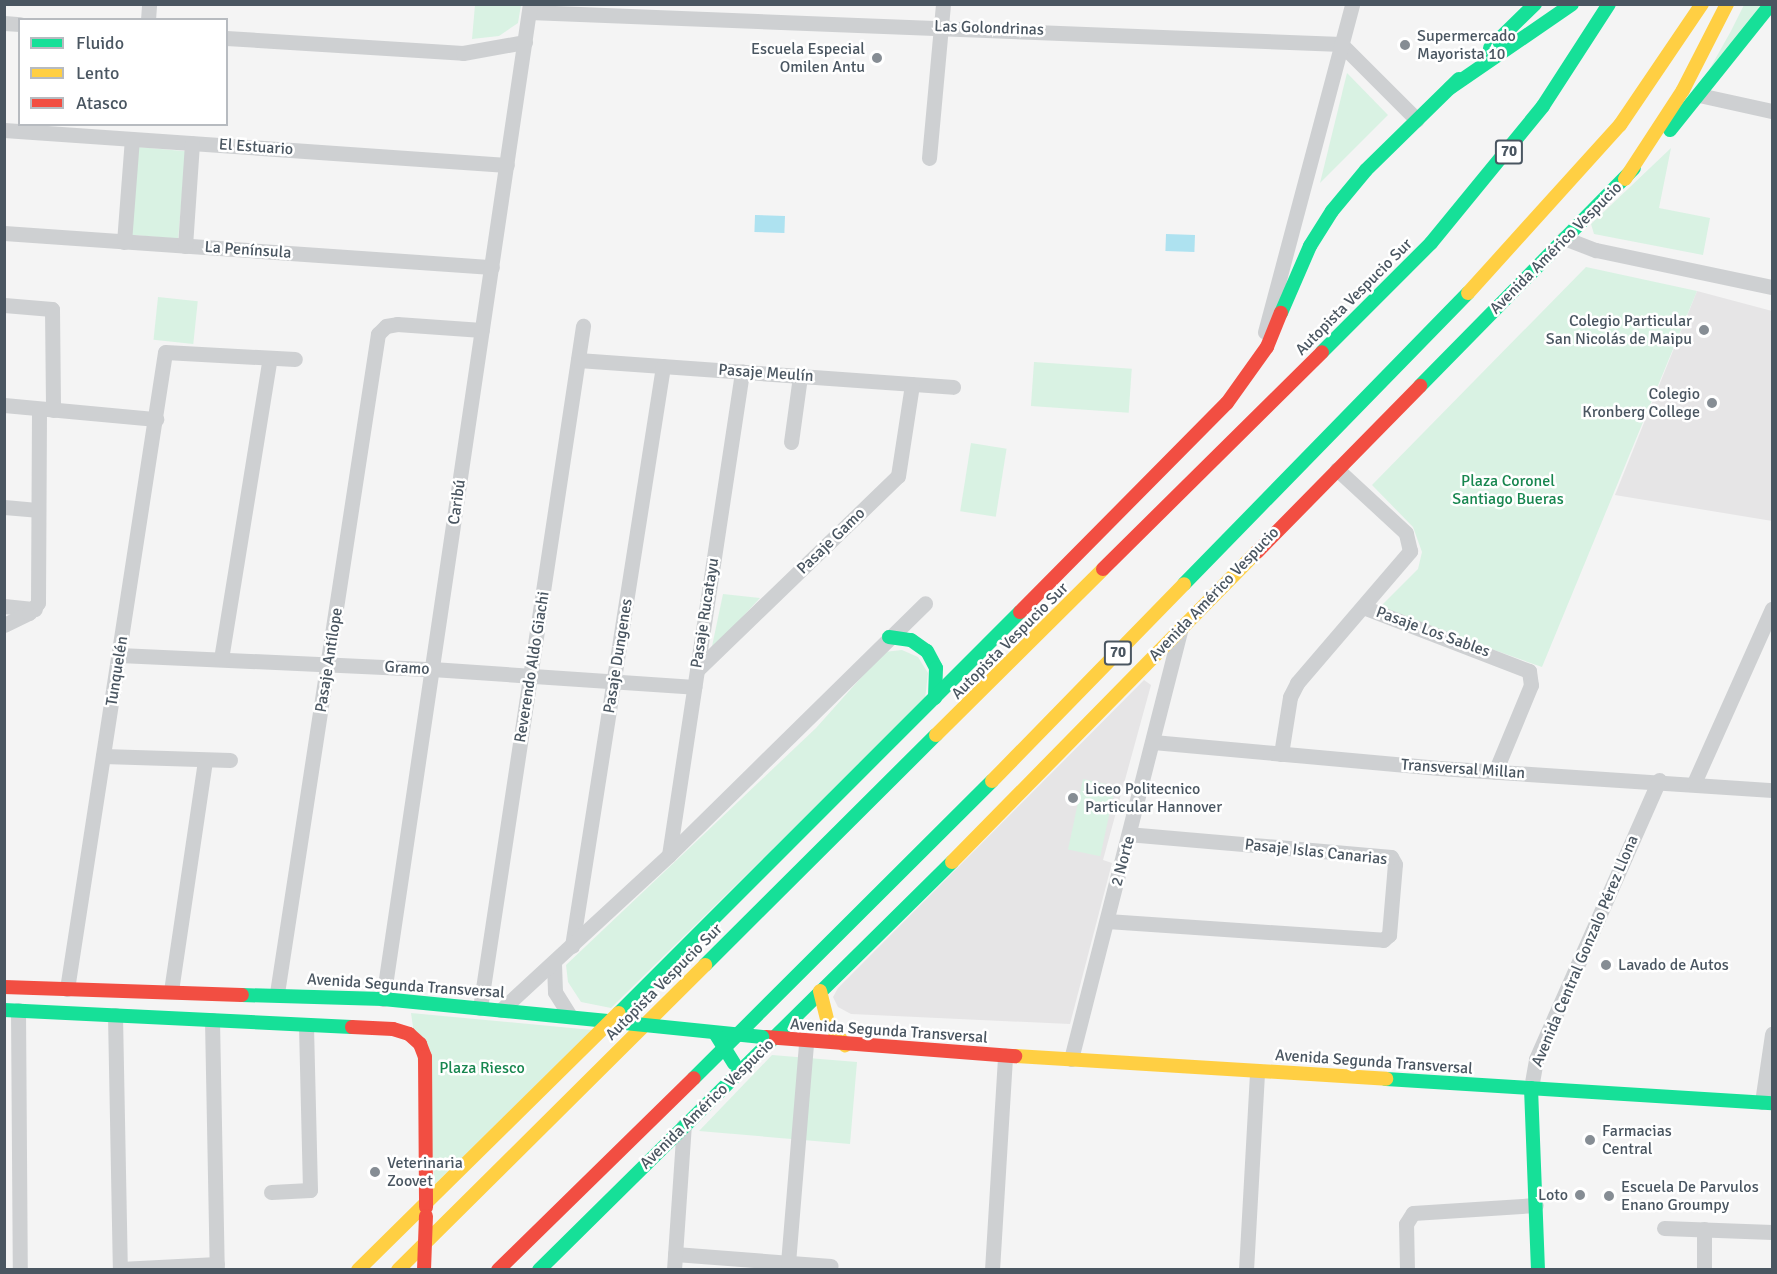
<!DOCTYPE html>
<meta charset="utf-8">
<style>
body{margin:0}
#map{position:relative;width:1777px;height:1274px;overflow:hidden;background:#f4f4f4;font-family:Signika,sans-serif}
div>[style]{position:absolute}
.education>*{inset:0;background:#e6e5e6}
.green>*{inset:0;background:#d9f2e3;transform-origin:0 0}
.water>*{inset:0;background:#aee2f0;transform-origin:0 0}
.street>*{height:15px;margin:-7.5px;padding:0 7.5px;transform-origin:7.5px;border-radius:7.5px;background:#ced0d2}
.fast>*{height:14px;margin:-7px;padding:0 7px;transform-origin:7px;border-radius:7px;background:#16e098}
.slow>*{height:14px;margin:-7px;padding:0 7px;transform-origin:7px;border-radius:7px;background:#ffcf43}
.jam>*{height:14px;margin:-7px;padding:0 7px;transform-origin:7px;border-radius:7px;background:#f24e42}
.fast-bridge>*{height:14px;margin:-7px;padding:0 7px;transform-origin:7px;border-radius:7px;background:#16e098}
.jam-bridge>*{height:14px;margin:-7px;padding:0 7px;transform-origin:7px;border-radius:7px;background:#f24e42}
.dots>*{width:16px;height:16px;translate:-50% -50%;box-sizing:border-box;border:3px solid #fff;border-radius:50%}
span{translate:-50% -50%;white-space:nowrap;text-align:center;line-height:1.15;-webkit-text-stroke:5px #fff;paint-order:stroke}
.shield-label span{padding:2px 4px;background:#fff;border:2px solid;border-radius:4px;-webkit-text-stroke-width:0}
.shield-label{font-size:15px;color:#4a5661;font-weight:700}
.street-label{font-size:16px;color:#4a5661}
.poi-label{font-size:16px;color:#4a5661}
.left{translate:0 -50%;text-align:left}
.right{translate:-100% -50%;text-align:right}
.park-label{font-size:16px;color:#17864f}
.frame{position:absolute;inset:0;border:6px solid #4a5661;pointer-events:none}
.legend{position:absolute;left:18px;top:18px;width:210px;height:108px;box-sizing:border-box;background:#fff;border:2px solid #b7bbc0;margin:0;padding:8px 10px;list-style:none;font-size:18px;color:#4a5661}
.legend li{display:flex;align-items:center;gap:12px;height:30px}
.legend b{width:30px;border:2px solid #b7bbc0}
</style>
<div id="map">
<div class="education">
<i style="clip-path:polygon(1697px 291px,1772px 311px,1772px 521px,1615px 495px)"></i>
<i style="clip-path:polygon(1144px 680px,1151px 685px,1103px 860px,1112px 863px,1070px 1024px,851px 1014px,838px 1007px,833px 997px,838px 988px)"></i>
</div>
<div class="green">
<i style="clip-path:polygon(475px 5px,521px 5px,518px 23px,499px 36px,472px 39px)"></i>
<i style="clip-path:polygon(1744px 5px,1767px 5px,1709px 70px,1731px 31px)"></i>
<i style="clip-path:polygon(1347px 73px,1388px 115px,1320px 183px)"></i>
<i style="left:138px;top:147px;width:48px;height:88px;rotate:5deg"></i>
<i style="clip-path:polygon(1671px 148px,1659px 208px,1710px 218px,1703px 255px,1594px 234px,1591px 224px)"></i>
<i style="clip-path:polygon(1586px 267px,1697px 291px,1542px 667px,1378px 609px,1418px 569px,1422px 552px,1413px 527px,1372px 485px)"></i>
<i style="left:158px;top:297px;width:40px;height:43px;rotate:6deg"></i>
<i style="left:1034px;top:362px;width:98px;height:44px;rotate:4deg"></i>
<i style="left:971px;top:443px;width:36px;height:69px;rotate:9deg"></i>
<i style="clip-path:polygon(723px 594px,760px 598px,711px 651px)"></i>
<i style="clip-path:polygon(902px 650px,918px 657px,928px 673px,925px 699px,611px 1008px,581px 1002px,568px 982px,566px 965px,816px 728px,884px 652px)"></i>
<i style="left:1083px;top:779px;width:33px;height:72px;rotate:12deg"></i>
<i style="clip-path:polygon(411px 1013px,592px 1030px,435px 1184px)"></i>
<i style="clip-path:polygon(772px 1055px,857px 1062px,850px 1144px,699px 1131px)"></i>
</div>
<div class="water">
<i style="left:755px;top:215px;width:30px;height:17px;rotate:2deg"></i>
<i style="left:1166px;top:234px;width:29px;height:17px;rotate:2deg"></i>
</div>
<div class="street">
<i style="left:529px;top:12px;width:813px;rotate:2.26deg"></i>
<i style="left:1341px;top:44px;width:107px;rotate:45deg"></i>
<i style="left:148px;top:20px;width:16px;rotate:-86deg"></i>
<i style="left:4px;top:23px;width:16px;rotate:4deg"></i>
<i style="left:226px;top:38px;width:237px;rotate:3.6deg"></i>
<i style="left:463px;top:53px;width:63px;rotate:-10.1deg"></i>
<i style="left:1699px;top:95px;width:75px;rotate:12.4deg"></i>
<i style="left:4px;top:130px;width:504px;rotate:3.98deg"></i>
<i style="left:929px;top:158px;width:155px;rotate:-84.8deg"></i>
<i style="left:4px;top:233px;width:489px;rotate:4deg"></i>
<i style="left:1564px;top:238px;width:34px;rotate:21deg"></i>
<i style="left:1596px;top:250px;width:180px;rotate:11.9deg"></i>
<i style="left:124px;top:242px;width:103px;rotate:-85.6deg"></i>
<i style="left:185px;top:246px;width:103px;rotate:-86.1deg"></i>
<i style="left:4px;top:305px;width:48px;rotate:4.8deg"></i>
<i style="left:52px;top:309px;width:101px;rotate:89.4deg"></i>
<i style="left:1265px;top:332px;width:339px;rotate:-75.1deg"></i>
<i style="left:578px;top:360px;width:376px;rotate:4.1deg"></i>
<i style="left:4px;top:405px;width:153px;rotate:5.3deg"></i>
<i style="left:791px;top:442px;width:67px;rotate:-82.2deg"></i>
<i style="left:4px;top:507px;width:33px;rotate:5deg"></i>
<i style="left:4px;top:606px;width:31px;rotate:6deg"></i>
<i style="left:1363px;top:607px;width:178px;rotate:21.1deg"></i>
<i style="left:1529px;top:671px;width:14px;rotate:82deg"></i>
<i style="left:1531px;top:685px;width:94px;rotate:112.5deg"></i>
<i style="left:4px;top:625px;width:28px;rotate:-26deg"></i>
<i style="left:29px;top:613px;width:13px;rotate:-48deg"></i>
<i style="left:38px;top:603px;width:194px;rotate:-89.7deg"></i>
<i style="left:119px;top:655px;width:313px;rotate:2.6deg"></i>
<i style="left:432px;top:669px;width:263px;rotate:3.9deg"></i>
<i style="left:221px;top:659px;width:305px;rotate:-80.8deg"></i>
<i style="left:697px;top:670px;width:279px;rotate:-44deg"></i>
<i style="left:898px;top:476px;width:93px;rotate:-81.3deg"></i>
<i style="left:1153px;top:742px;width:287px;rotate:5.2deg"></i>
<i style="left:1439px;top:768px;width:334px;rotate:3.8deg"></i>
<i style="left:1281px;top:754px;width:58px;rotate:-81deg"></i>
<i style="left:1290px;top:697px;width:16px;rotate:-63deg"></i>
<i style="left:1297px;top:683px;width:174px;rotate:-49.4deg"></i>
<i style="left:1410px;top:551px;width:18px;rotate:-103deg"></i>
<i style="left:1406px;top:533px;width:94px;rotate:-137.2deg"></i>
<i style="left:103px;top:756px;width:127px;rotate:1.8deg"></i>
<i style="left:1694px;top:783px;width:191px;rotate:-65.9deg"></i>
<i style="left:669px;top:855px;width:489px;rotate:-81.4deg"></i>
<i style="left:1107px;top:921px;width:277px;rotate:3.9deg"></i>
<i style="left:1383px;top:940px;width:8px;rotate:-40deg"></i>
<i style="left:1389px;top:935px;width:71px;rotate:-85.2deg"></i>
<i style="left:1395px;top:864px;width:8px;rotate:-120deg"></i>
<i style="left:1391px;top:857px;width:262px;rotate:-175deg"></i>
<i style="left:572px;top:946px;width:587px;rotate:-81.08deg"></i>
<i style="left:554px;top:963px;width:29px;rotate:88deg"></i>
<i style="left:555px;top:992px;width:28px;rotate:58deg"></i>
<i style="left:67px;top:989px;width:644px;rotate:-81.25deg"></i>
<i style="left:165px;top:352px;width:130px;rotate:3.1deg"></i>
<i style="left:171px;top:991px;width:233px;rotate:-81.6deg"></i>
<i style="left:277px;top:993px;width:667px;rotate:-81.29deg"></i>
<i style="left:378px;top:334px;width:11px;rotate:-45deg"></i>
<i style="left:386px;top:326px;width:11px;rotate:-10deg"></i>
<i style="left:397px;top:324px;width:85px;rotate:4deg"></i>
<i style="left:383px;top:999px;width:1006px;rotate:-81.6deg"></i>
<i style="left:480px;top:1008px;width:690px;rotate:-81.41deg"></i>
<i style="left:18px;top:1010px;width:260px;rotate:89.6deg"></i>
<i style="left:501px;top:1010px;width:229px;rotate:-42.7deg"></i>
<i style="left:669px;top:855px;width:359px;rotate:-44.5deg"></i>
<i style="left:115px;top:1015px;width:255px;rotate:88.9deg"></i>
<i style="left:212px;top:1020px;width:250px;rotate:88.9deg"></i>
<i style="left:1071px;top:1059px;width:442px;rotate:-75.7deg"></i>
<i style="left:1531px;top:1088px;width:29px;rotate:-80deg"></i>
<i style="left:1536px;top:1059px;width:305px;rotate:-66.2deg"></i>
<i style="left:1762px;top:1102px;width:69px;rotate:-81.6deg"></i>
<i style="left:271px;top:1192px;width:39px;rotate:-3deg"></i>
<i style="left:310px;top:1190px;width:165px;rotate:-91.4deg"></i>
<i style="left:1664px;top:1228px;width:108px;rotate:2.1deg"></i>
<i style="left:675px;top:1254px;width:156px;rotate:4.4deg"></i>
<i style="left:788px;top:1263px;width:222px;rotate:-85.3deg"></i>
<i style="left:120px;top:1269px;width:97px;rotate:-3deg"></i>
<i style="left:674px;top:1270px;width:145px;rotate:-86.1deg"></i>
<i style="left:992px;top:1270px;width:215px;rotate:-86.5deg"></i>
<i style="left:1246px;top:1270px;width:199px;rotate:-86.8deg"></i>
<i style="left:1407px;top:1270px;width:46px;rotate:-91.2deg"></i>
<i style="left:1406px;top:1224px;width:13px;rotate:-58deg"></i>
<i style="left:1413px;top:1213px;width:123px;rotate:-3.7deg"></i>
<i style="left:1704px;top:1270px;width:41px;rotate:-90deg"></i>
</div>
<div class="fast">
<i style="left:1490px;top:48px;width:63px;rotate:-44.4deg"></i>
<i style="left:1450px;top:88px;width:148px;rotate:-34.5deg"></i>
<i style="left:1670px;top:130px;width:161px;rotate:-51.3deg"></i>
<i style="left:1281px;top:313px;width:73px;rotate:-66.6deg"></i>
<i style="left:1310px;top:246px;width:41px;rotate:-57.8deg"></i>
<i style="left:1332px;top:211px;width:53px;rotate:-50.3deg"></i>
<i style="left:1366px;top:170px;width:130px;rotate:-44.4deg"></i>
<i style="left:1322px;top:352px;width:154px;rotate:-45deg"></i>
<i style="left:1431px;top:243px;width:177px;rotate:-50.7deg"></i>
<i style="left:1543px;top:106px;width:121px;rotate:-57.1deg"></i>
<i style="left:1420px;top:386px;width:305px;rotate:-45.5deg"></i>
<i style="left:1184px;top:584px;width:407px;rotate:-45.7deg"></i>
<i style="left:889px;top:637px;width:22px;rotate:8deg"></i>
<i style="left:911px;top:640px;width:19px;rotate:35deg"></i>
<i style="left:927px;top:651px;width:19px;rotate:62deg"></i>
<i style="left:936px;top:668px;width:30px;rotate:92deg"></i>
<i style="left:705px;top:965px;width:326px;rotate:-44.9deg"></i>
<i style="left:242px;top:995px;width:141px;rotate:1.6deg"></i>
<i style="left:383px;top:999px;width:236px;rotate:5.6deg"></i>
<i style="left:4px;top:1010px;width:348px;rotate:2.8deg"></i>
<i style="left:619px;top:1013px;width:567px;rotate:-45deg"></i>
<i style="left:694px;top:1078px;width:421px;rotate:-44.9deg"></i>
<i style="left:1386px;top:1079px;width:387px;rotate:3.6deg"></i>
<i style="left:1531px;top:1088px;width:182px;rotate:87.8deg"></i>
<i style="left:539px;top:1270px;width:581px;rotate:-44.65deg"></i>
</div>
<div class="slow">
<i style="left:1625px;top:179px;width:106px;rotate:-56.9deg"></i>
<i style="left:1683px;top:90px;width:97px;rotate:-62.9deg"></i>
<i style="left:1468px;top:293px;width:227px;rotate:-47.9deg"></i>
<i style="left:1620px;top:125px;width:146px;rotate:-55.9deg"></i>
<i style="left:936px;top:735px;width:235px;rotate:-44.8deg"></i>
<i style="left:992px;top:781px;width:275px;rotate:-45.7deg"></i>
<i style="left:952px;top:862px;width:435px;rotate:-45.5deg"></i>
<i style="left:820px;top:991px;width:32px;rotate:76deg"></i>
<i style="left:828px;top:1022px;width:29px;rotate:54deg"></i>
<i style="left:1015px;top:1056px;width:372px;rotate:3.5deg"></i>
<i style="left:358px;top:1270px;width:366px;rotate:-44.6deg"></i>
<i style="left:398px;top:1270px;width:433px;rotate:-44.8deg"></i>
</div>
<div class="jam">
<i style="left:1257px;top:552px;width:233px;rotate:-45.5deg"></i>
<i style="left:1103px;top:569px;width:308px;rotate:-44.7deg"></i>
<i style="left:1020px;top:612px;width:294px;rotate:-45.3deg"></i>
<i style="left:1227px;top:403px;width:69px;rotate:-54.5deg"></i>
<i style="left:1267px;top:347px;width:37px;rotate:-68deg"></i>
<i style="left:4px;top:987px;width:238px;rotate:1.9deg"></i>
<i style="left:352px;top:1027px;width:41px;rotate:2.8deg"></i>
<i style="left:393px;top:1029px;width:17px;rotate:17deg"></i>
<i style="left:409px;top:1034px;width:15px;rotate:42deg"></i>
<i style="left:420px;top:1044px;width:14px;rotate:69deg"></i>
<i style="left:425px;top:1057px;width:150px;rotate:89.6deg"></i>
<i style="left:766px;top:1037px;width:250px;rotate:4.4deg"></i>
<i style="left:498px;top:1270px;width:274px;rotate:-44.4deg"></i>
</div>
<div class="fast-bridge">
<i style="left:625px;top:1023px;width:138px;rotate:5.8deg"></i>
<i style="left:715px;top:1033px;width:36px;rotate:58deg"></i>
</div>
<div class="jam-bridge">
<i style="left:424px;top:1270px;width:54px;rotate:-87.9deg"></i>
</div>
<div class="dots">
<i style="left:1405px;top:45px;background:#868d94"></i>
<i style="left:877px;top:58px;background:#868d94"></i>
<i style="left:1704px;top:330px;background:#868d94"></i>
<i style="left:1712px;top:403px;background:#868d94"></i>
<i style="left:1073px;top:798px;background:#868d94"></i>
<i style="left:1606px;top:965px;background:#868d94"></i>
<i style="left:1590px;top:1140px;background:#868d94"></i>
<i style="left:375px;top:1172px;background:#868d94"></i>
<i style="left:1580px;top:1195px;background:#868d94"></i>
<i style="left:1609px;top:1196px;background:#868d94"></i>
</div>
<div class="shield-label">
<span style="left:1509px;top:152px">70</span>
<span style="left:1118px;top:653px">70</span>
</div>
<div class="street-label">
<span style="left:989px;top:28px;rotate:2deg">Las Golondrinas</span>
<span style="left:256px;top:147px;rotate:4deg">El Estuario</span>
<span style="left:1556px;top:248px;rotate:-45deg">Avenida Américo Vespucio</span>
<span style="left:248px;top:250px;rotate:4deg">La Península</span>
<span style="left:1354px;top:297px;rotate:-45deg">Autopista Vespucio Sur</span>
<span style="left:766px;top:373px;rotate:4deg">Pasaje Meulín</span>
<span style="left:457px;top:502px;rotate:-82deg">Caribú</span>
<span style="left:831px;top:541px;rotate:-44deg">Pasaje Gamo</span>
<span style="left:1214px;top:594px;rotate:-46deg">Avenida Américo Vespucio</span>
<span style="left:705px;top:613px;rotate:-81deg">Pasaje Rucatayu</span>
<span style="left:1433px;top:632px;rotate:20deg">Pasaje Los Sables</span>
<span style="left:1010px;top:641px;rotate:-45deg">Autopista Vespucio Sur</span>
<span style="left:618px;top:656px;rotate:-81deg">Pasaje Dungenes</span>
<span style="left:329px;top:660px;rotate:-81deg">Pasaje Antílope</span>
<span style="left:532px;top:667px;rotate:-81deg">Reverendo Aldo Giachi</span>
<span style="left:407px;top:668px;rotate:3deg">Gramo</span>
<span style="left:117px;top:671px;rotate:-81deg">Tunquelén</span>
<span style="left:1463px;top:769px;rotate:4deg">Transversal Millan</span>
<span style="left:1316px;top:852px;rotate:6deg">Pasaje Islas Canarias</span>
<span style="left:1123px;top:861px;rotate:-75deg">2 Norte</span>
<span style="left:1585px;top:951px;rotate:-67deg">Avenida Central Gonzalo Pérez Llona</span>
<span style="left:664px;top:982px;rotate:-45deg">Autopista Vespucio Sur</span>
<span style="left:406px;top:986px;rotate:4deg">Avenida Segunda Transversal</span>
<span style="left:889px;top:1031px;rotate:4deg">Avenida Segunda Transversal</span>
<span style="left:1374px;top:1062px;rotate:4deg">Avenida Segunda Transversal</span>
<span style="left:707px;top:1104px;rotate:-44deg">Avenida Américo Vespucio</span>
</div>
<div class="poi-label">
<span class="left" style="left:1417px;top:45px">Supermercado<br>Mayorista 10</span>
<span class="right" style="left:865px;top:58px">Escuela Especial<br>Omilen Antu</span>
<span class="right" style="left:1692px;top:330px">Colegio Particular<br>San Nicolás de Maipu</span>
<span class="right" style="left:1700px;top:403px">Colegio<br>Kronberg College</span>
<span class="left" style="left:1085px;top:798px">Liceo Politecnico<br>Particular Hannover</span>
<span class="left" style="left:1618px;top:965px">Lavado de Autos</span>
<span class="left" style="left:1602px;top:1140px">Farmacias<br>Central</span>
<span class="left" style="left:387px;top:1172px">Veterinaria<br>Zoovet</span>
<span class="left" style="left:1621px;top:1196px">Escuela De Parvulos<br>Enano Groumpy</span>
<span class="right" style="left:1568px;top:1195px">Loto</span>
</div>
<div class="park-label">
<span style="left:1508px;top:490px">Plaza Coronel<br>Santiago Bueras</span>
<span style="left:482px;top:1068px">Plaza Riesco</span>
</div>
<div class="frame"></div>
<ul class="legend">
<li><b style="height:8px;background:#16e098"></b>Fluido</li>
<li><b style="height:8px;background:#ffcf43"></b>Lento</li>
<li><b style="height:8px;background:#f24e42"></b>Atasco</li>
</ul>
</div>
